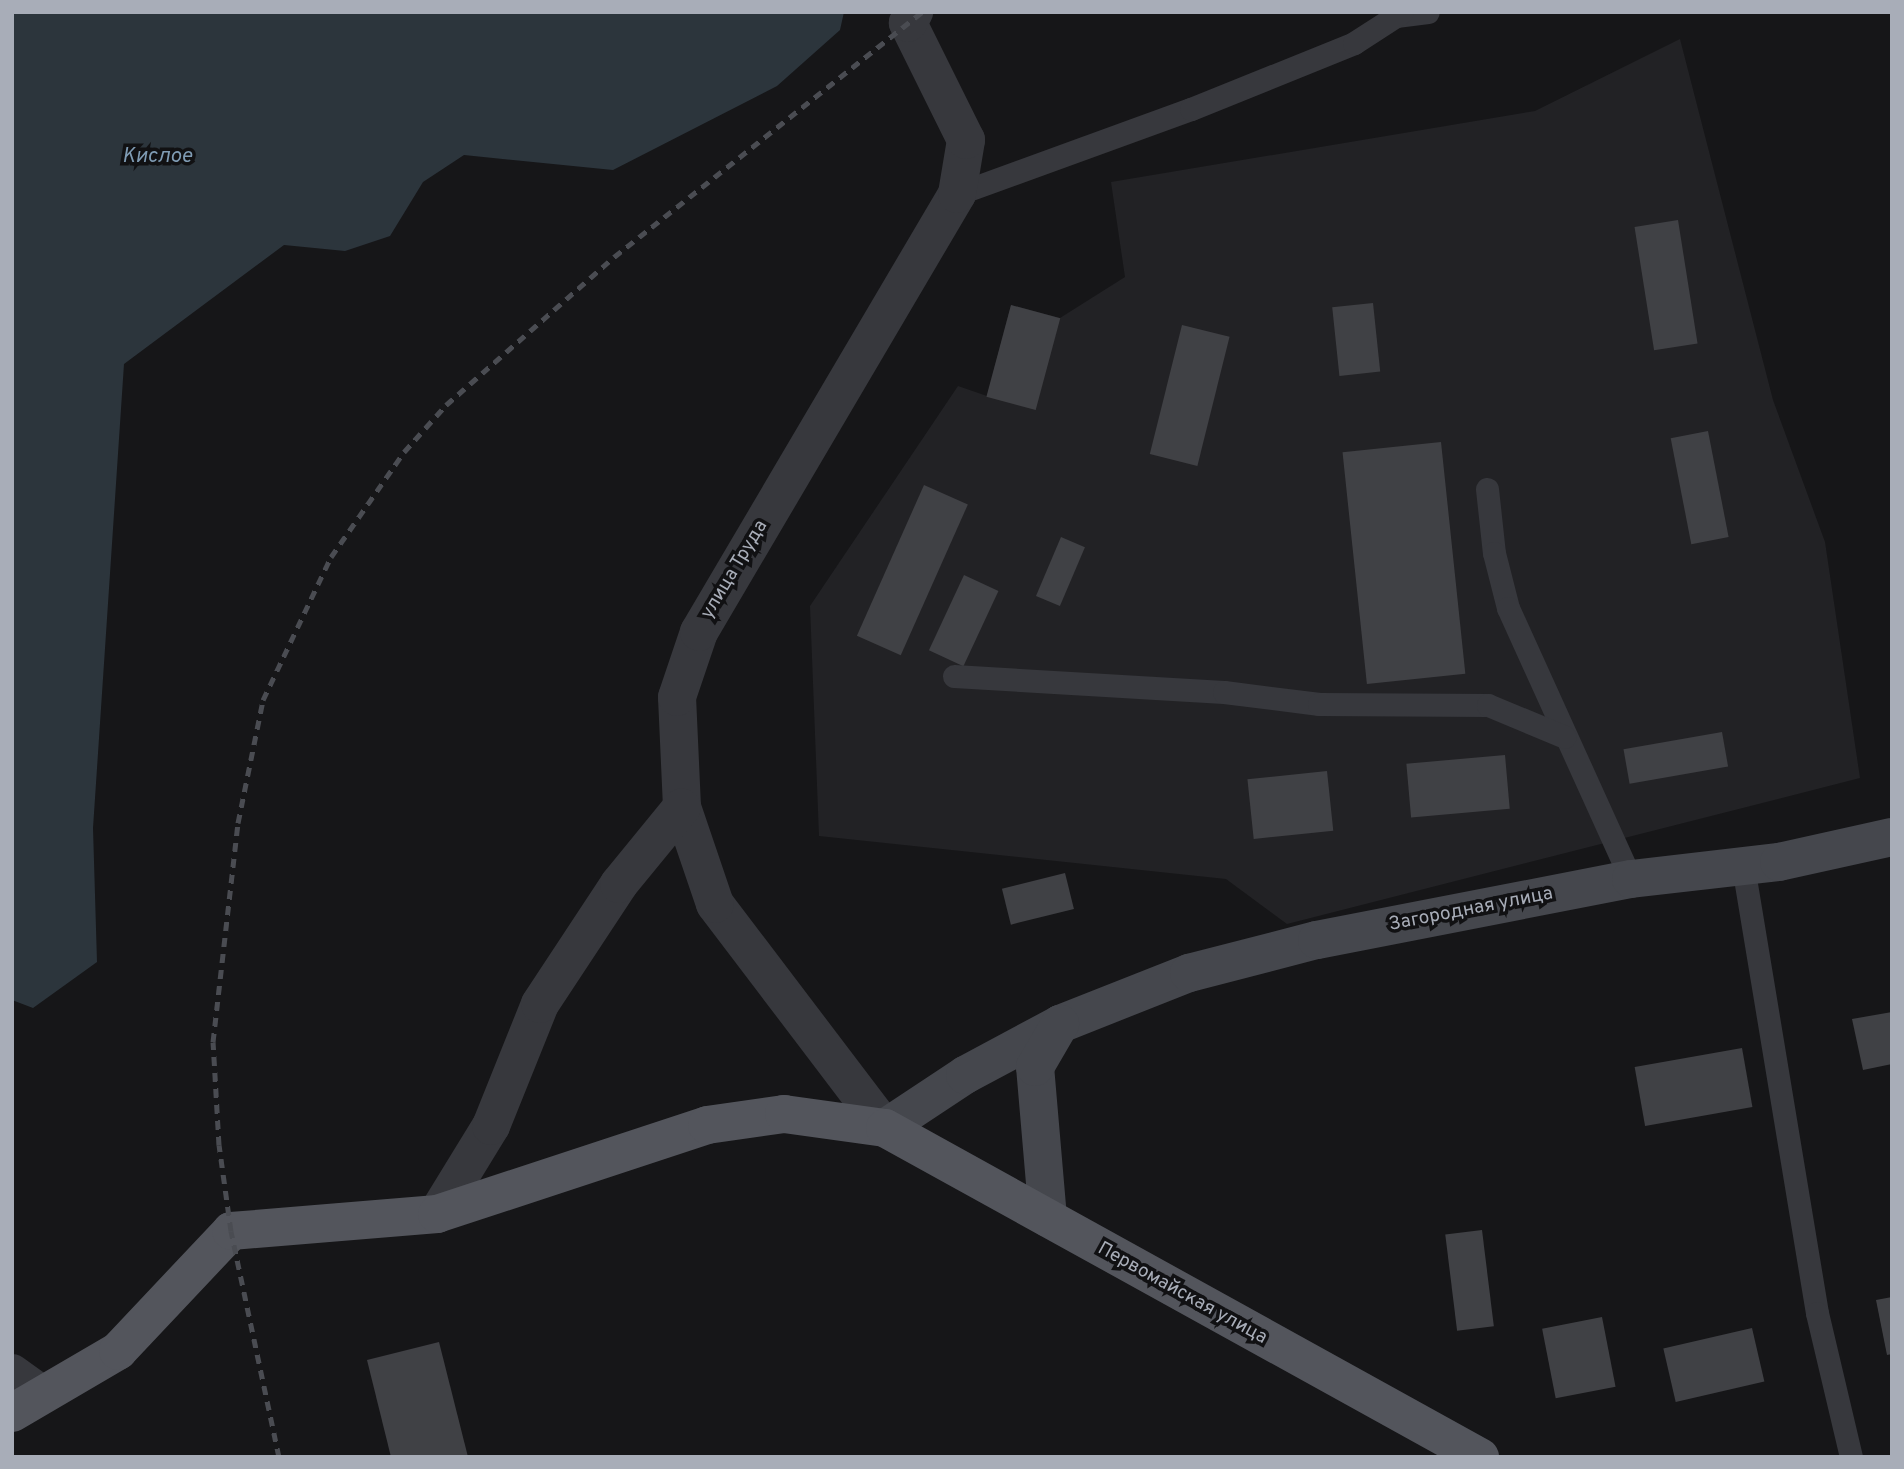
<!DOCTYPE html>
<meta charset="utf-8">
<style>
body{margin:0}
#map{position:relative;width:1904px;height:1469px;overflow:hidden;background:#161618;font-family:Overpass,sans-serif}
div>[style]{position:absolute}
.built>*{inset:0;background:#222225}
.water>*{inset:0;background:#2c353c}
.building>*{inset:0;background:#404145;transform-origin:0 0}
.lane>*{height:23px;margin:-11.5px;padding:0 11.5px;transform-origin:11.5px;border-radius:11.5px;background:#37383d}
.street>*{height:38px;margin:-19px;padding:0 19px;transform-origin:19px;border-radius:19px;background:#37383d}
.secondary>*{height:38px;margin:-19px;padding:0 19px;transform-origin:19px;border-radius:19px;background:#45474d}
.primary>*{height:38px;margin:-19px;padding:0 19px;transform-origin:19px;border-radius:19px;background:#53555c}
.rail>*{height:5px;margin-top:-2.5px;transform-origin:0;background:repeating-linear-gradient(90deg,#4a4c52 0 9px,transparent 0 16px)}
span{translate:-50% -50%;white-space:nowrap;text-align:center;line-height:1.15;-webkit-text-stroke:7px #111113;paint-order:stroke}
.street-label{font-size:19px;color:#a8adb8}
.water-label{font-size:21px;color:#7f9bb3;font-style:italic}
.frame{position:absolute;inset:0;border:14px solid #a8adb8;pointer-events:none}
</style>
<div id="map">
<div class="built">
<i style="clip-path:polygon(1680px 39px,1773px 400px,1825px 542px,1860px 778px,1287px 924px,1226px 879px,819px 836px,810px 606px,958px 386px,987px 396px,1011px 305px,1060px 318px,1125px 277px,1111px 182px,1535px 111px)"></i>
</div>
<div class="water">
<i style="clip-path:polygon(12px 12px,844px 12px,840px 30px,777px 86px,613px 170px,464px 155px,423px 182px,390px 236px,345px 251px,284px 245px,124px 364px,93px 828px,97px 962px,33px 1008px,12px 1000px)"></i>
</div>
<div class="building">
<i style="left:1678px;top:220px;width:125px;height:44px;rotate:81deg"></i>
<i style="left:1373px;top:303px;width:69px;height:41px;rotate:84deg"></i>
<i style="left:1011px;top:305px;width:51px;height:95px;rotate:15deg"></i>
<i style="left:1182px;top:325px;width:49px;height:133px;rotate:14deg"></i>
<i style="left:1708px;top:431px;width:108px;height:38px;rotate:79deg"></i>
<i style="left:1441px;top:442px;width:233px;height:99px;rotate:84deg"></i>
<i style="left:924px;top:485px;width:48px;height:165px;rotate:24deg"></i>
<i style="left:1061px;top:537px;width:26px;height:64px;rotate:23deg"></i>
<i style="left:964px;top:575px;width:38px;height:83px;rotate:25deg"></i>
<i style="left:1722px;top:732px;width:35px;height:100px;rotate:80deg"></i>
<i style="left:1505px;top:755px;width:54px;height:99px;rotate:85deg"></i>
<i style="left:1327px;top:771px;width:60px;height:80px;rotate:84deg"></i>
<i style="left:1065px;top:873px;width:37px;height:65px;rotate:76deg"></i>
<i style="clip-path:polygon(1892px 1012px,1892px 1064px,1863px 1070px,1852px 1019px)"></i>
<i style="left:1742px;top:1048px;width:60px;height:109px;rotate:80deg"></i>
<i style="left:1482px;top:1230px;width:97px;height:37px;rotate:83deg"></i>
<i style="clip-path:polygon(1892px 1297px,1892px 1354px,1887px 1355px,1876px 1300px)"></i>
<i style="left:1602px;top:1317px;width:71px;height:61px;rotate:79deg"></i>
<i style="left:1752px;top:1328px;width:55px;height:91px;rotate:77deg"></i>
<i style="clip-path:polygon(439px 1342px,468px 1457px,391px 1457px,367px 1360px)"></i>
</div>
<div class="lane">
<i style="left:1396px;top:16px;width:32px;rotate:-7deg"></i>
<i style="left:957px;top:194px;width:249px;rotate:-20deg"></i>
<i style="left:1191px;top:109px;width:176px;rotate:-22deg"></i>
<i style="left:1354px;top:43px;width:57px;rotate:-32.9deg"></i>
<i style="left:1487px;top:489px;width:64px;rotate:83.8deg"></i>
<i style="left:1494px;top:553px;width:57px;rotate:75.7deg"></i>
<i style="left:1508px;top:608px;width:298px;rotate:65.6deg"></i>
<i style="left:954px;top:676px;width:270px;rotate:3.4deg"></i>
<i style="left:1224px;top:692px;width:96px;rotate:7.2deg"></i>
<i style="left:1319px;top:704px;width:169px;rotate:0.3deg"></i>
<i style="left:1488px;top:705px;width:83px;rotate:22.6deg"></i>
<i style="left:1743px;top:866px;width:453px;rotate:80.6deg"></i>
<i style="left:1817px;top:1313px;width:148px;rotate:76.7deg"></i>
</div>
<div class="street">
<i style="left:885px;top:1128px;width:281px;rotate:-127.2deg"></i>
<i style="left:715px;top:904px;width:102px;rotate:-108.8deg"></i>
<i style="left:682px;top:807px;width:110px;rotate:-92.6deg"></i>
<i style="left:677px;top:697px;width:69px;rotate:-71.3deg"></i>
<i style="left:699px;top:632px;width:508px;rotate:-59.5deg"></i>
<i style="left:957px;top:194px;width:55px;rotate:-80.5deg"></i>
<i style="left:966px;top:140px;width:131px;rotate:-116.4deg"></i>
<i style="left:908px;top:23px;width:13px;rotate:-61deg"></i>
<i style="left:437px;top:1214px;width:103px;rotate:-58.5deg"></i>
<i style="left:491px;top:1126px;width:131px;rotate:-68.1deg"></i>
<i style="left:540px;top:1004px;width:144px;rotate:-56.6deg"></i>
<i style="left:619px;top:884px;width:99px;rotate:-50.7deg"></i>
<i style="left:12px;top:1373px;width:34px;rotate:36deg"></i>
</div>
<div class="secondary">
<i style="left:885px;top:1128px;width:96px;rotate:-33.5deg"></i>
<i style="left:965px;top:1075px;width:108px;rotate:-28.2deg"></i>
<i style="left:1060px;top:1024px;width:139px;rotate:-21.6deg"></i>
<i style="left:1189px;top:973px;width:132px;rotate:-14.5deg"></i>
<i style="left:1317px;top:940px;width:320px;rotate:-11deg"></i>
<i style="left:1631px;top:879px;width:149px;rotate:-6.6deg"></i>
<i style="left:1779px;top:862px;width:116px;rotate:-12.5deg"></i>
<i style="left:1048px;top:1218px;width:152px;rotate:-94.9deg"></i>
<i style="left:1035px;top:1067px;width:50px;rotate:-59.8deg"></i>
</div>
<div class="primary">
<i style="left:12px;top:1413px;width:123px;rotate:-30.3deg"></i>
<i style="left:118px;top:1351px;width:165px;rotate:-46.7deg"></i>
<i style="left:231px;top:1231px;width:207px;rotate:-4.7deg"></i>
<i style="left:437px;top:1214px;width:284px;rotate:-18.2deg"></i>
<i style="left:707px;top:1125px;width:78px;rotate:-8.1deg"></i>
<i style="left:784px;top:1114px;width:102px;rotate:7.9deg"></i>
<i style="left:885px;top:1128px;width:680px;rotate:28.94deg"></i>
</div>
<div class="rail">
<i style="left:279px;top:1457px;width:231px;rotate:-102deg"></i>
<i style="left:231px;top:1231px;width:87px;rotate:-97.9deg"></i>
<i style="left:219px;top:1145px;width:103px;rotate:-93.3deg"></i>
<i style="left:213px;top:1042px;width:220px;rotate:-83.5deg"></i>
<i style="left:238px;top:823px;width:126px;rotate:-78.5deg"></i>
<i style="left:263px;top:700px;width:158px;rotate:-64.6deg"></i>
<i style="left:331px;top:557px;width:128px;rotate:-55.2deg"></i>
<i style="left:404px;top:452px;width:63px;rotate:-48.2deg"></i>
<i style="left:446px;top:405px;width:224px;rotate:-41.4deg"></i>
<i style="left:614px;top:257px;width:394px;rotate:-38.5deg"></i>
</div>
<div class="street-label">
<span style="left:735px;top:570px;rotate:-59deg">улица Труда</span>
<span style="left:1471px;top:910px;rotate:-11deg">Загородная улица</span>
<span style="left:1182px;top:1294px;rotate:29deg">Первомайская улица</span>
</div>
<div class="water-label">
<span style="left:157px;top:157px">Кислое</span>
</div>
<div class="frame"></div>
</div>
